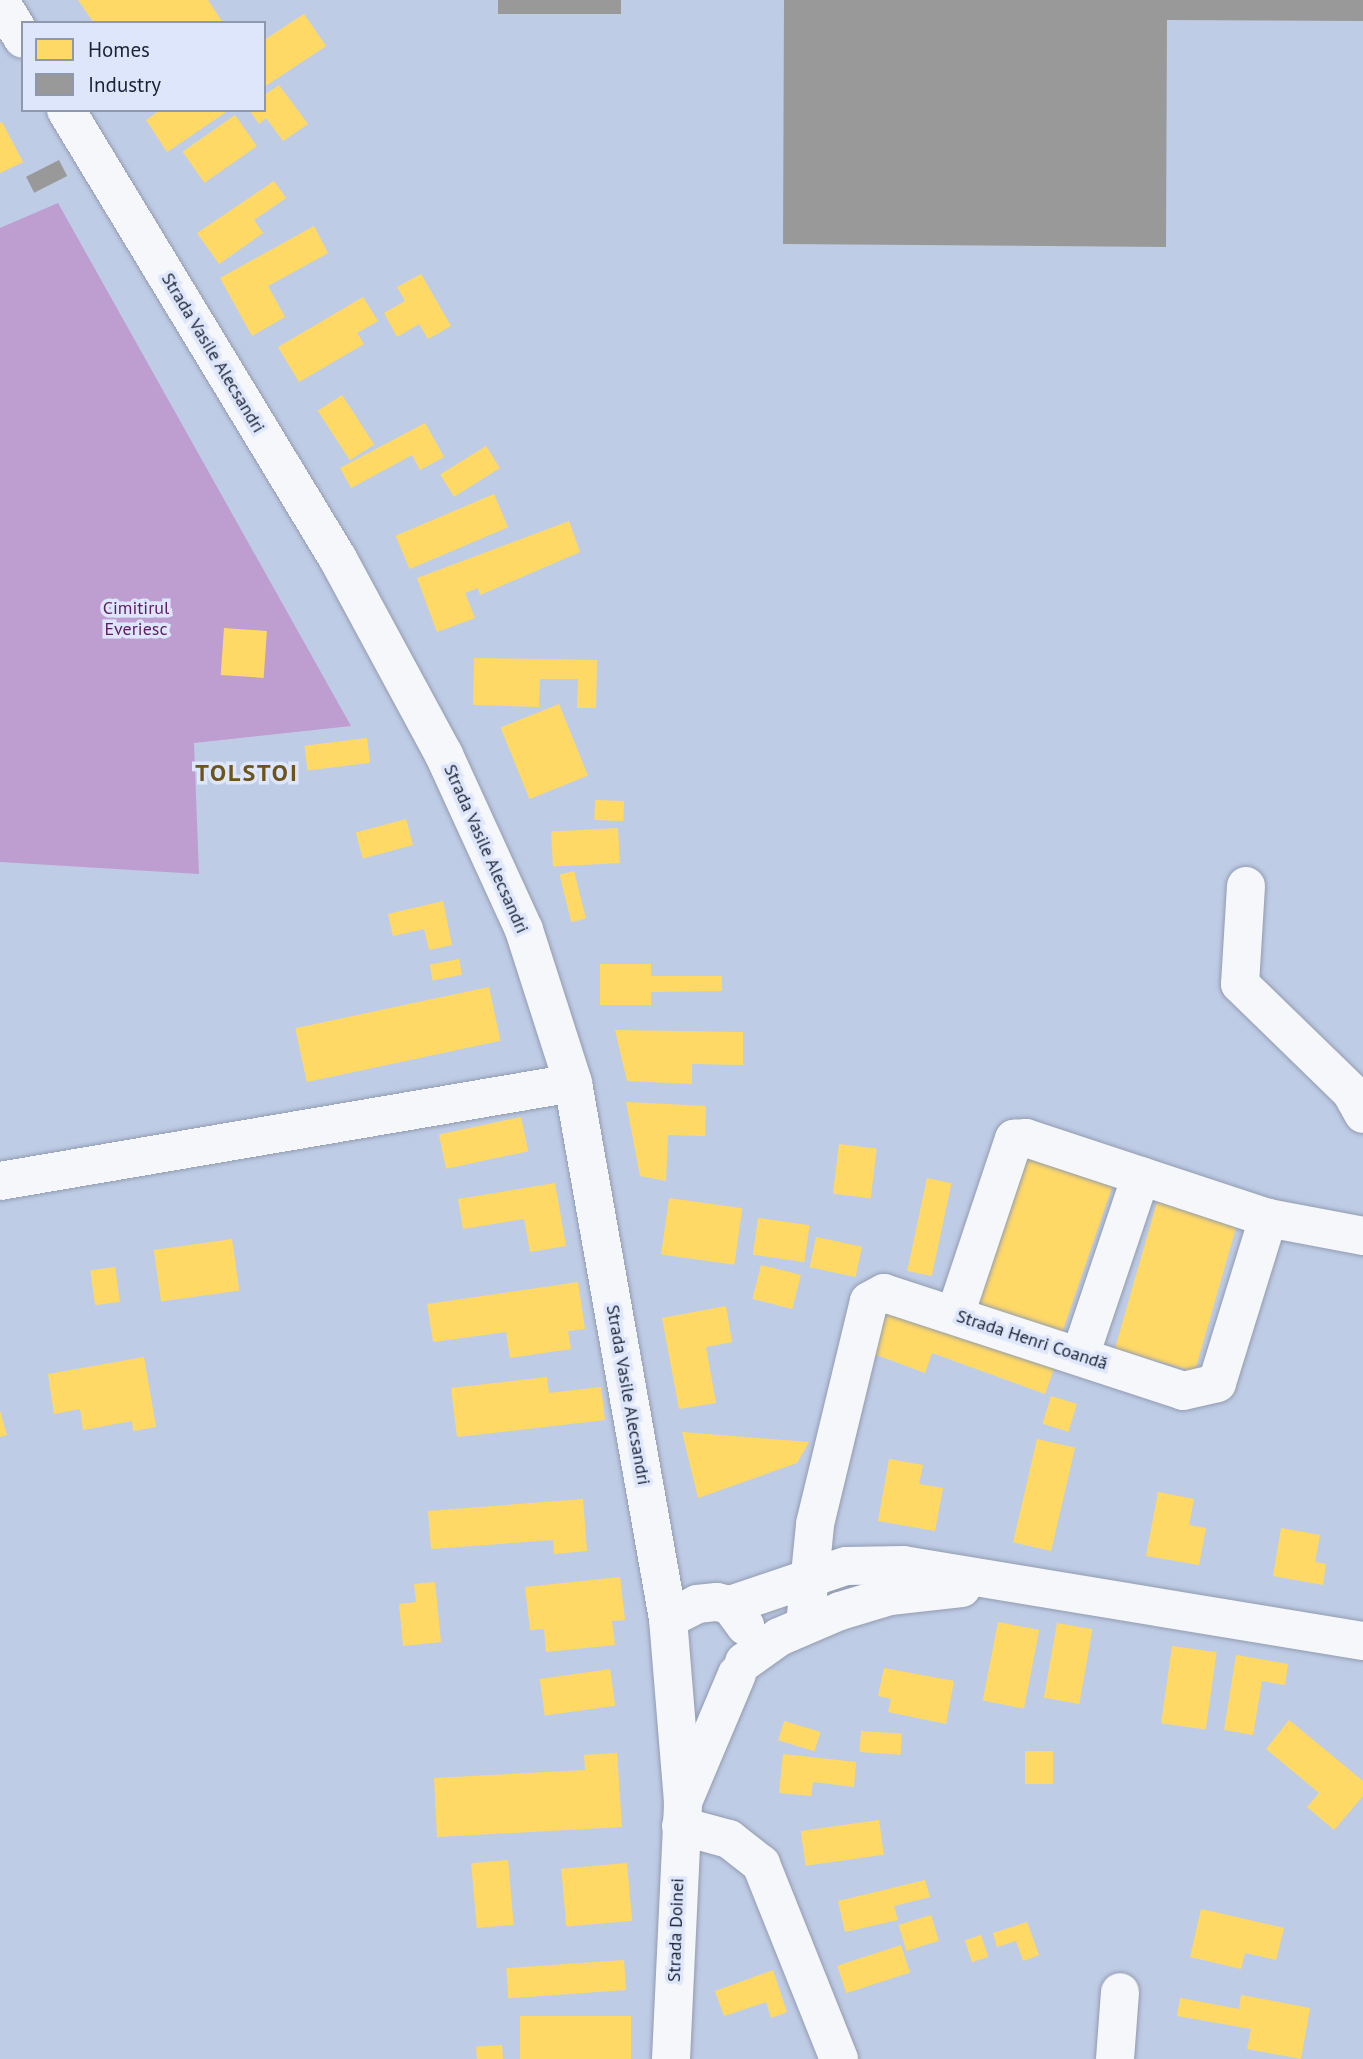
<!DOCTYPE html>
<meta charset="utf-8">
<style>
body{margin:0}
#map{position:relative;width:1363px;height:2059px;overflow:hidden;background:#bfcce6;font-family:"PT Sans",sans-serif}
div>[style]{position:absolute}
.green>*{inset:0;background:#be9dd1}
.homes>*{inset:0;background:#ffd966;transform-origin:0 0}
.industry>*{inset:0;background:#999;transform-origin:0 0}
.roads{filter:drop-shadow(0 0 2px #929cb0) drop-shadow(0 0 2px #929cb0)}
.minor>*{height:38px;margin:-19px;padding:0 19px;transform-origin:19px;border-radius:19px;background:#f5f7fb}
span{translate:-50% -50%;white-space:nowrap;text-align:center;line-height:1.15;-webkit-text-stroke:7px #dde6fb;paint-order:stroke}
.street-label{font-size:18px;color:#1b2335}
.park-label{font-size:18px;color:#601964}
.district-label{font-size:24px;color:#6c541b;font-weight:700;letter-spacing:2px}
.legend{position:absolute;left:21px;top:21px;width:245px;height:91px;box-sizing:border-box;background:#dde6fb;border:2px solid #8f98ac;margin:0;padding:9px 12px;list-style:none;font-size:21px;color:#1b2335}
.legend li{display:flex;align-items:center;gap:14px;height:35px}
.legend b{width:35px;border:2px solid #8f98ac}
</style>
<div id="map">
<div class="green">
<i style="clip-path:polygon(58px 203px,351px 726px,194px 743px,199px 874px,0 862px,0 228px)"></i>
</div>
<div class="homes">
<i style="clip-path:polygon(78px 0,208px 0,223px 23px,94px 23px)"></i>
<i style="clip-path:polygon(304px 14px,326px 46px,264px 87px,264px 40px)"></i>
<i style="clip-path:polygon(279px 85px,308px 124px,283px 141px,266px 118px,259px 124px,249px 110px,264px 110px,264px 95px)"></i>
<i style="clip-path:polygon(160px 110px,229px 110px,167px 152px,146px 120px)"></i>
<i style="left:235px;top:115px;width:38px;height:64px;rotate:55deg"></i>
<i style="clip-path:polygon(2px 122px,23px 162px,0 173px,0 123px)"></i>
<i style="clip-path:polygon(274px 181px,286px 198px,254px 220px,263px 233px,219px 264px,197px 233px)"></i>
<i style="clip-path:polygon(314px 226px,328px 253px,268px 286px,285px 317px,252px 336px,220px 278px)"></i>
<i style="clip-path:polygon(421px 274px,451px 326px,428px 339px,419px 324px,397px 337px,384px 313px,405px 301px,397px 287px)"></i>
<i style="clip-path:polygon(363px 297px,378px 321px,357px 333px,364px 344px,299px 382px,278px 347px)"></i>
<i style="left:342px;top:395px;width:59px;height:29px;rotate:57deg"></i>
<i style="clip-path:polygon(425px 423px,444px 457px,420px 470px,412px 455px,351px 488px,340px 468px)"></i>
<i style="left:486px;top:446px;width:26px;height:54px;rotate:58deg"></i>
<i style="left:494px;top:494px;width:36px;height:107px;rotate:67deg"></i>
<i style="clip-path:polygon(569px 521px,580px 552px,480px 595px,478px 588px,465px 593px,475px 618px,437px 632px,417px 578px)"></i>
<i style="left:224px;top:628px;width:43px;height:47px;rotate:4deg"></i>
<i style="clip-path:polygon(474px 658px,597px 660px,596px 708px,577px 708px,578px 679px,540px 679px,539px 707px,473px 705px)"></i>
<i style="left:559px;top:704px;width:77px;height:63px;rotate:68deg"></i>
<i style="left:367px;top:738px;width:25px;height:63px;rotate:83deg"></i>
<i style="left:595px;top:800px;width:29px;height:20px;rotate:2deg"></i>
<i style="left:406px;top:819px;width:27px;height:52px;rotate:75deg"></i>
<i style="left:618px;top:828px;width:35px;height:67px;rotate:87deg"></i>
<i style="left:574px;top:871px;width:49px;height:15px;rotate:76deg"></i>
<i style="clip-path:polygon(443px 901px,452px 945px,429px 950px,424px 929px,393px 936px,388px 914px)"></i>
<i style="left:459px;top:959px;width:16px;height:30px;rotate:79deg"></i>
<i style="clip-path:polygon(600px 964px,651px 964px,651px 976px,722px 976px,722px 991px,651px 992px,651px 1005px,600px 1005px)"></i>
<i style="left:489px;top:987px;width:55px;height:198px;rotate:78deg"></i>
<i style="clip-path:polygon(615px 1030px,743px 1032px,743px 1065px,692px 1064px,692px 1084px,627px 1081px)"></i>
<i style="clip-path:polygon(626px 1102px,706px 1106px,705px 1136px,668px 1135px,666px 1181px,640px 1176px)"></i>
<i style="left:521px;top:1117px;width:35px;height:84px;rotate:78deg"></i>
<i style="left:839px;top:1144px;width:38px;height:50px;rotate:7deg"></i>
<i style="left:1027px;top:1155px;width:91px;height:157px;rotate:19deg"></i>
<i style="left:927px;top:1178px;width:25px;height:95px;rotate:12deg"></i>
<i style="clip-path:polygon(555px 1183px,566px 1246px,530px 1252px,524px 1219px,463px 1229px,458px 1199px)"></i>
<i style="left:669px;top:1198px;width:74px;height:57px;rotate:8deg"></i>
<i style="left:1157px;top:1202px;width:83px;height:153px;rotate:16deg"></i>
<i style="left:758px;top:1218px;width:52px;height:37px;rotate:8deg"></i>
<i style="left:816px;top:1237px;width:47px;height:31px;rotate:12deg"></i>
<i style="left:232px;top:1239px;width:52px;height:79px;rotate:82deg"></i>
<i style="left:761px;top:1265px;width:41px;height:35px;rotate:14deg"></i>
<i style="left:115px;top:1267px;width:35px;height:25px;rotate:82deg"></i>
<i style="clip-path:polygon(578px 1282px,585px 1329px,568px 1331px,571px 1349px,510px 1358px,506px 1332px,433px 1342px,427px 1304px)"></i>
<i style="clip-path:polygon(890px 1303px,1056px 1363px,1045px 1394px,932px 1353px,925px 1373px,871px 1353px)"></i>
<i style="clip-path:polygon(726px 1306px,732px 1342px,706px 1347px,716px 1403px,679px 1409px,662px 1318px)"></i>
<i style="clip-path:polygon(144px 1357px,156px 1427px,133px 1431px,132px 1421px,83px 1430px,80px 1409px,54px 1414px,48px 1374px)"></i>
<i style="clip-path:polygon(547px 1377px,549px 1393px,601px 1387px,605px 1420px,457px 1437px,451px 1388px)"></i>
<i style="left:1051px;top:1396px;width:27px;height:29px;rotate:17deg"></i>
<i style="clip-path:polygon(0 1411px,7px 1435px,0 1437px)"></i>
<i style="clip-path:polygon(682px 1432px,809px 1442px,797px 1463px,698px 1498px)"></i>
<i style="left:1037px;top:1439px;width:39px;height:106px;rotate:13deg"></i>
<i style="clip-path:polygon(889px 1459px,923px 1465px,919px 1484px,943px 1488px,935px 1531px,878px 1521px)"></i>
<i style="clip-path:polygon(1158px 1492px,1194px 1499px,1189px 1525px,1206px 1528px,1199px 1565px,1146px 1556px)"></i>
<i style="clip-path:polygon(583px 1499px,587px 1551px,554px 1554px,553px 1540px,431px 1549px,428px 1511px)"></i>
<i style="clip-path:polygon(1281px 1528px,1320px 1535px,1315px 1562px,1326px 1564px,1323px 1585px,1273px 1576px)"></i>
<i style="clip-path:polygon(620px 1577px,625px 1620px,612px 1621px,615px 1645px,546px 1652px,544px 1629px,530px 1630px,525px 1587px)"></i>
<i style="clip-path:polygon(435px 1582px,441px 1642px,403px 1646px,399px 1604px,416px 1602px,414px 1584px)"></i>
<i style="left:998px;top:1622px;width:42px;height:80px;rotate:11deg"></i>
<i style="left:1057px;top:1623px;width:36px;height:76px;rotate:10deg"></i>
<i style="left:1172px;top:1646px;width:45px;height:78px;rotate:8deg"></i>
<i style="clip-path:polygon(1236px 1655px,1288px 1664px,1285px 1685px,1262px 1681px,1253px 1735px,1224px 1730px)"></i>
<i style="clip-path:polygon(884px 1668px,954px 1681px,946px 1724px,888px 1712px,891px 1699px,878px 1696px)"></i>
<i style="left:610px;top:1669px;width:37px;height:71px;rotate:82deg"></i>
<i style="clip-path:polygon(1289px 1720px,1363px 1781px,1363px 1796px,1334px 1830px,1307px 1807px,1319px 1793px,1266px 1749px)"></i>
<i style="left:784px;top:1721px;width:38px;height:20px;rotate:17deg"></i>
<i style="left:861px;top:1731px;width:41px;height:21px;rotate:4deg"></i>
<i style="left:1025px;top:1751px;width:28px;height:33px"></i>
<i style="clip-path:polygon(617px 1753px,622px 1827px,437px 1837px,434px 1778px,585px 1770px,584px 1755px)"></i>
<i style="clip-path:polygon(783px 1754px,856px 1762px,854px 1787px,813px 1782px,811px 1796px,779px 1793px)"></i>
<i style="left:879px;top:1820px;width:35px;height:79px;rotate:82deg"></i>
<i style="left:508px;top:1860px;width:65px;height:37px;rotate:85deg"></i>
<i style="left:627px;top:1863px;width:58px;height:66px;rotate:85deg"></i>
<i style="clip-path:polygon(925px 1880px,930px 1897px,894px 1906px,898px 1920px,845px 1932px,838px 1901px)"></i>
<i style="clip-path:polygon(1201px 1909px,1284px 1928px,1276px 1960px,1245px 1953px,1241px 1969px,1190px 1957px)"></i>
<i style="left:931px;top:1915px;width:27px;height:34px;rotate:73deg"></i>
<i style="clip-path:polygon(1027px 1922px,1039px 1955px,1023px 1961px,1016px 1941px,997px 1947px,993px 1933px)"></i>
<i style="left:981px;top:1935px;width:23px;height:17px;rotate:72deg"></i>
<i style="left:901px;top:1945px;width:29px;height:67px;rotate:72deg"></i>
<i style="left:624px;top:1960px;width:30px;height:118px;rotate:86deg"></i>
<i style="clip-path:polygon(773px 1970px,787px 2012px,771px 2018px,766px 2002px,724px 2016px,715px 1991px)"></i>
<i style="clip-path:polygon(1241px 1995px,1310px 2008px,1301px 2059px,1247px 2049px,1251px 2029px,1177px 2016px,1180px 1998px,1239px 2009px)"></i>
<i style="left:631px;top:2016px;width:43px;height:111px;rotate:90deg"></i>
<i style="left:502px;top:2045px;width:14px;height:26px;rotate:86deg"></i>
</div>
<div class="industry">
<i style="left:498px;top:0;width:123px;height:14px"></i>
<i style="clip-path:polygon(784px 0,1363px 0,1363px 21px,1167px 20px,1166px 247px,783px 244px)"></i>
<i style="left:59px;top:160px;width:18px;height:37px;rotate:63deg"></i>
</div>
<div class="roads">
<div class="minor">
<i style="left:0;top:1px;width:44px;rotate:58.8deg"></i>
<i style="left:66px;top:110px;width:525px;rotate:58.79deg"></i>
<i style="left:338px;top:559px;width:223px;rotate:61.6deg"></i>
<i style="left:444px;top:755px;width:192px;rotate:65.4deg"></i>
<i style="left:524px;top:930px;width:161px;rotate:72.2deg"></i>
<i style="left:573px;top:1083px;width:544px;rotate:79.95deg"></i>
<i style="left:668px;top:1619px;width:184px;rotate:85.3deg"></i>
<i style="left:1246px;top:886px;width:98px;rotate:93.5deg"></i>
<i style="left:1240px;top:984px;width:155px;rotate:44.2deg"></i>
<i style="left:1351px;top:1092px;width:25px;rotate:61deg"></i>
<i style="left:0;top:1181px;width:581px;rotate:-9.71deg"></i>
<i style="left:955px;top:1315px;width:186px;rotate:-71.5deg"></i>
<i style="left:1014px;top:1139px;width:12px;rotate:-5deg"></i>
<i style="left:1026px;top:1138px;width:255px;rotate:18.3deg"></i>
<i style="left:1268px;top:1218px;width:97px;rotate:10.7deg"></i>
<i style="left:1080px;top:1356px;width:190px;rotate:-71.3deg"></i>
<i style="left:730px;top:1605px;width:122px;rotate:-18.6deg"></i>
<i style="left:846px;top:1566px;width:57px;rotate:-1deg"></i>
<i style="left:903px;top:1565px;width:466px;rotate:9.4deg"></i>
<i style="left:668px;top:1619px;width:33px;rotate:-27deg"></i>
<i style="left:697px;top:1604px;width:20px;rotate:-6deg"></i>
<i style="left:717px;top:1602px;width:13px;rotate:13deg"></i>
<i style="left:730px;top:1605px;width:26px;rotate:54deg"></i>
<i style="left:805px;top:1625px;width:101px;rotate:-84.3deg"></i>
<i style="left:815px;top:1524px;width:229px;rotate:-76.4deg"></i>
<i style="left:869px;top:1301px;width:17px;rotate:-28deg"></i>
<i style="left:884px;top:1293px;width:315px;rotate:18.1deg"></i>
<i style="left:1183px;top:1391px;width:35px;rotate:-13deg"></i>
<i style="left:1217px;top:1383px;width:173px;rotate:-72.8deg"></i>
<i style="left:744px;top:1662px;width:43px;rotate:-35.5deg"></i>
<i style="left:779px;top:1637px;width:66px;rotate:-23.1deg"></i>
<i style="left:840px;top:1611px;width:52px;rotate:-16.7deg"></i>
<i style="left:890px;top:1596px;width:72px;rotate:-6.3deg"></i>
<i style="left:681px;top:1826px;width:50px;rotate:15.2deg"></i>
<i style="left:729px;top:1839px;width:41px;rotate:38deg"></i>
<i style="left:761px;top:1864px;width:210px;rotate:68.2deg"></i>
<i style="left:671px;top:2059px;width:257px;rotate:-87.3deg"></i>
<i style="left:683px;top:1802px;width:139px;rotate:-67.1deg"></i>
<i style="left:1115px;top:2059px;width:67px;rotate:-85.7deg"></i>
</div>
</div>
<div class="street-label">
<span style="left:213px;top:353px;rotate:59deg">Strada Vasile Alecsandri</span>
<span style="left:486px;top:849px;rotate:66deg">Strada Vasile Alecsandri</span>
<span style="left:1032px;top:1340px;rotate:18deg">Strada Henri Coandă</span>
<span style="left:628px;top:1395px;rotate:80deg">Strada Vasile Alecsandri</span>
<span style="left:676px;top:1930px;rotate:-88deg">Strada Doinei</span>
</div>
<div class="park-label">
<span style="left:136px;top:619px">Cimitirul<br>Everiesc</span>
</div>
<div class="district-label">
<span style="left:247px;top:773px">TOLSTOI</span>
</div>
<ul class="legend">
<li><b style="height:19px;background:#ffd966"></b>Homes</li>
<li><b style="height:19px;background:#999"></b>Industry</li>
</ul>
</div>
